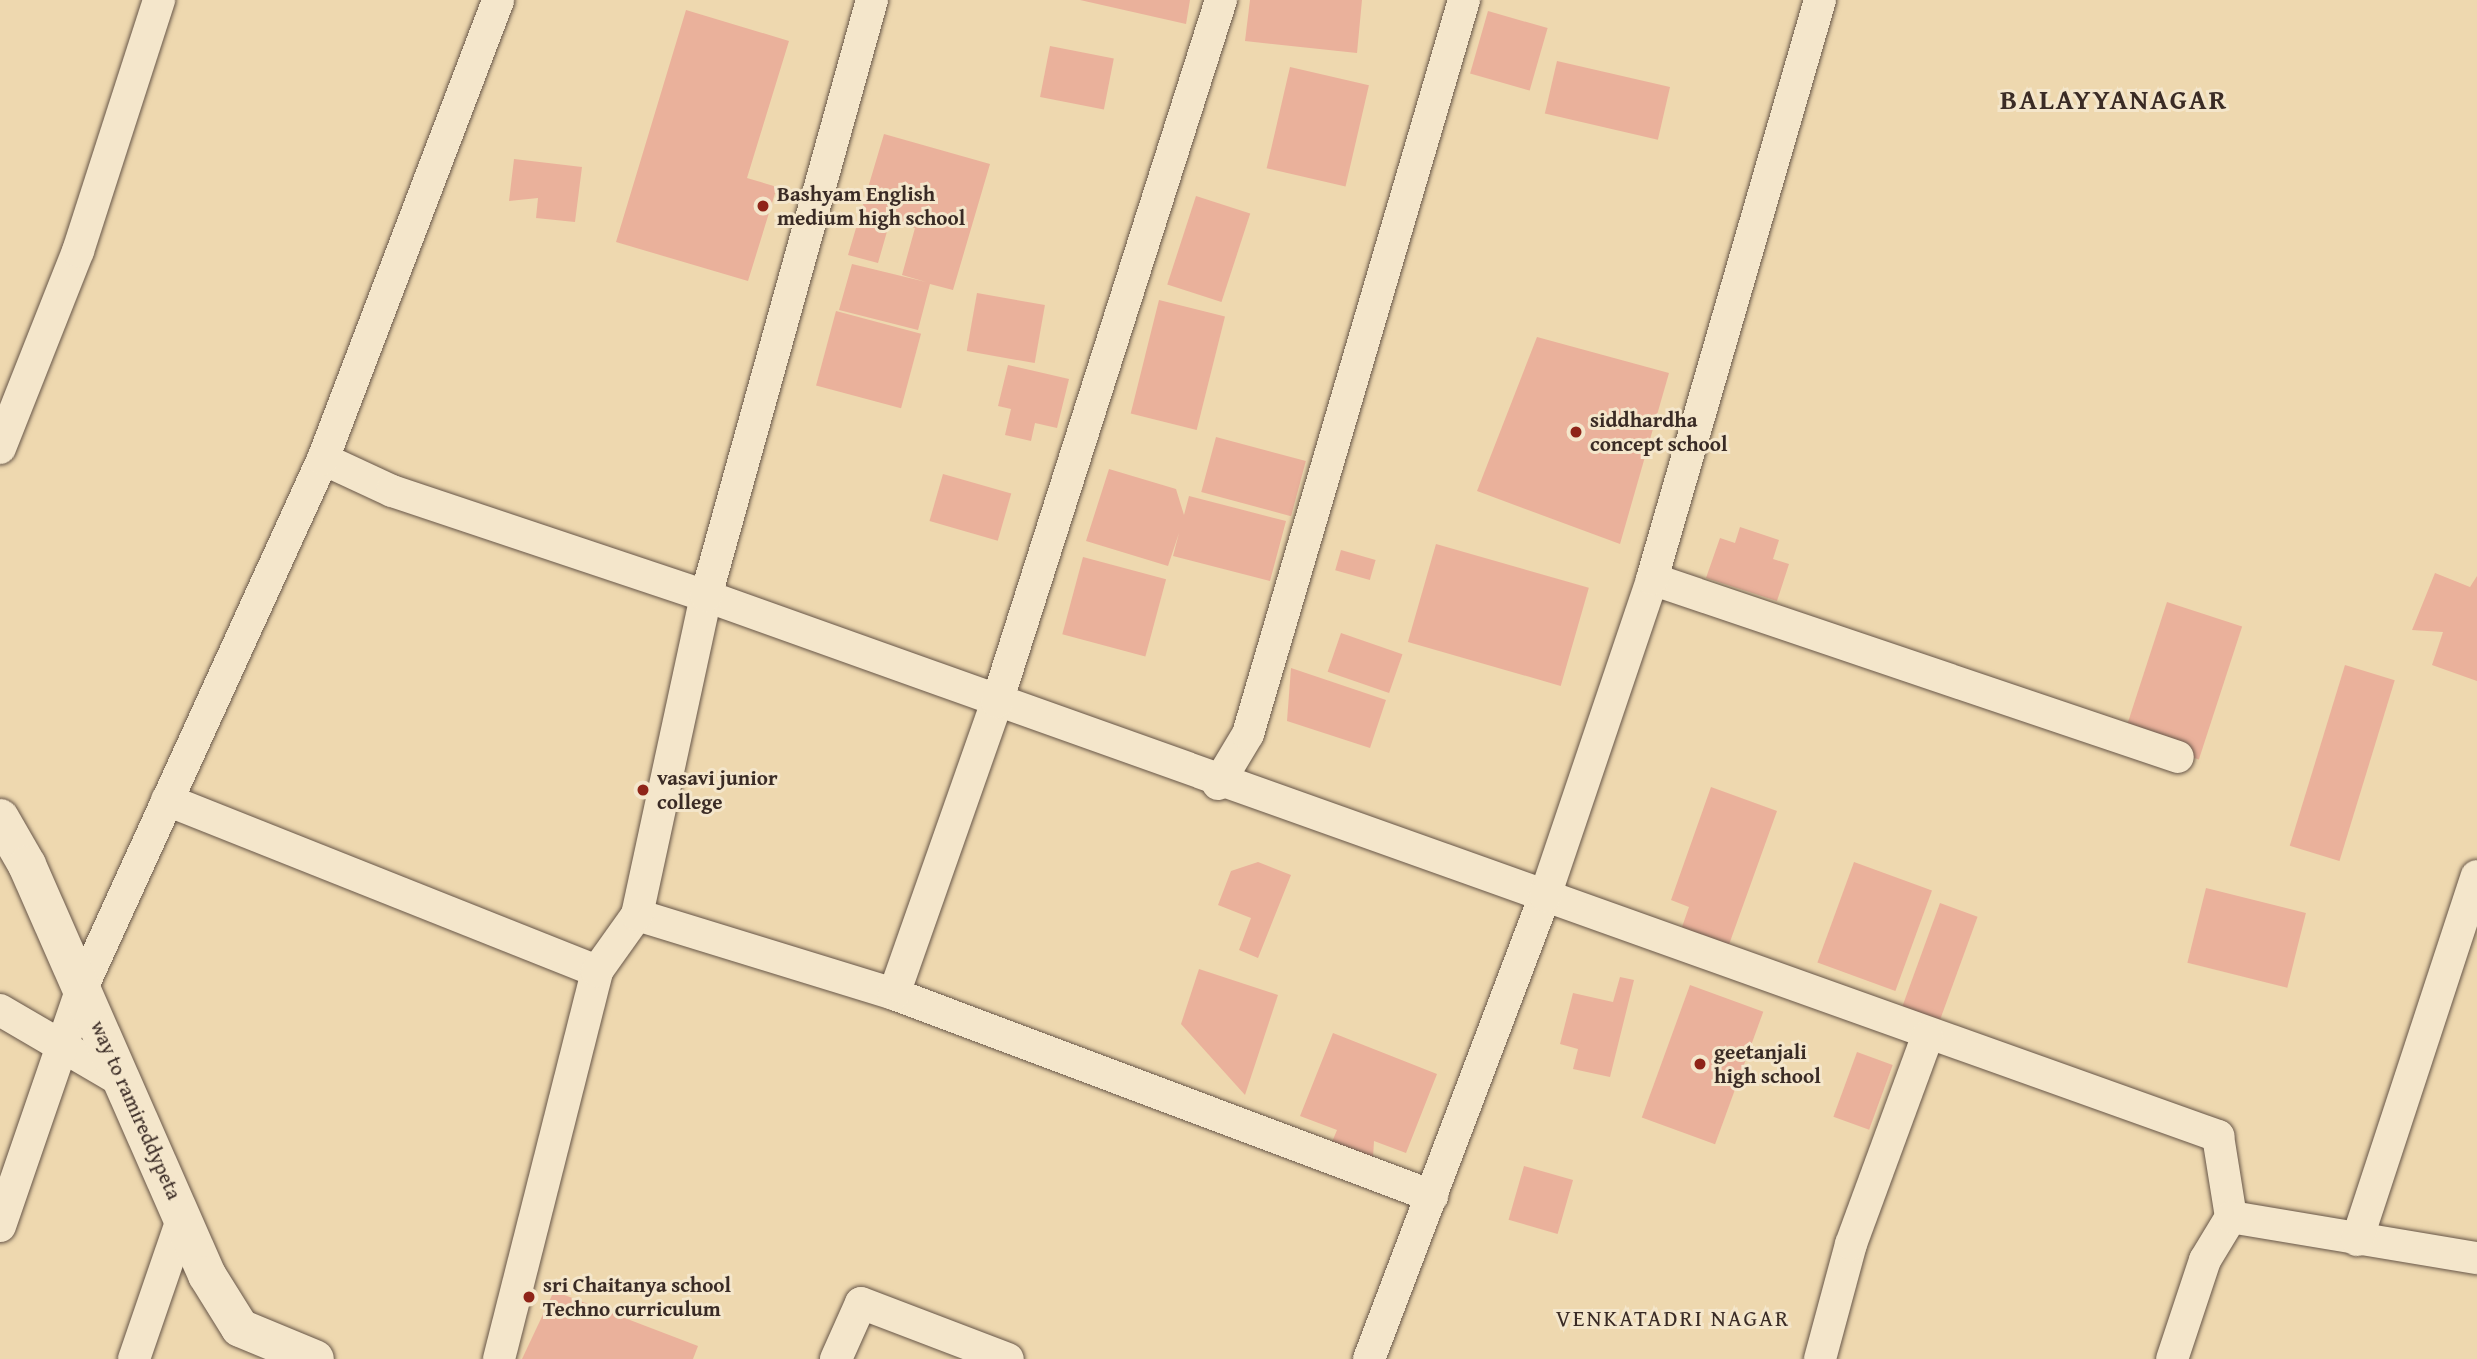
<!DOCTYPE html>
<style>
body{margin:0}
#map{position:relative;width:2477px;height:1359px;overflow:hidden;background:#eed8af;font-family:"Gentium Book Plus",serif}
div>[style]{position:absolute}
.building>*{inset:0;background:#eab19b;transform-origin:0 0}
.roads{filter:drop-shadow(0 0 2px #675648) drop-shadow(0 0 2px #675648)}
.street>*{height:32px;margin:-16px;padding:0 16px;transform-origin:16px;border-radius:16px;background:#f4e6cb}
.secondary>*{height:38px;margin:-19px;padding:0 19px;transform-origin:19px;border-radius:19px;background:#f4e6cb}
.dots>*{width:19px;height:19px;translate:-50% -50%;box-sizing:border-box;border:4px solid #f4e6cb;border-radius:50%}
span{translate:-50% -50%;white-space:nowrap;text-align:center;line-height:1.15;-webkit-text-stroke:6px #f4e6cb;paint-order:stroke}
.poi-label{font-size:21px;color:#3a2b25;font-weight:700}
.left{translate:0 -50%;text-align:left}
.street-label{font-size:21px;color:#3a2b25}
.neighbourhood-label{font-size:23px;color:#3a2b25;letter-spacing:2px}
.district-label{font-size:28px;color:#3a2b25;font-weight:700;letter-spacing:2px}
</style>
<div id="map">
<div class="building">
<i style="clip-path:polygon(1080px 0,1190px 0,1186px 24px)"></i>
<i style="clip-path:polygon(1250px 0,1362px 0,1357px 53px,1245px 41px)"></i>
<i style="clip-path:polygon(686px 10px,789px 41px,747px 178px,777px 187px,748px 281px,616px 242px)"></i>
<i style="left:1488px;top:11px;width:62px;height:65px;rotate:16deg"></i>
<i style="left:1050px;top:46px;width:65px;height:52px;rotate:11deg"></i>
<i style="left:1557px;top:61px;width:116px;height:54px;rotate:13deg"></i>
<i style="left:1290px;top:67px;width:81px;height:104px;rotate:13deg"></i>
<i style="clip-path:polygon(884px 134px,990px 164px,953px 290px,930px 284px,918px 330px,839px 310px,852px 264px,926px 282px,902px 275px,915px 228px,890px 221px,878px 263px,848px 255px)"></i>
<i style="clip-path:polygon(514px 159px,582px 167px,575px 222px,536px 218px,538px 198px,509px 201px)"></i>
<i style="left:1196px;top:196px;width:57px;height:93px;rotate:18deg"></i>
<i style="left:977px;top:293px;width:69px;height:59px;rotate:10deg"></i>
<i style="left:1159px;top:300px;width:68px;height:117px;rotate:14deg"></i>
<i style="left:836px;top:311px;width:88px;height:77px;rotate:15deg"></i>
<i style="clip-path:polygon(1537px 337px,1669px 373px,1620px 544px,1477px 491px)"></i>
<i style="clip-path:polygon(1008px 365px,1069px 379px,1057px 428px,1035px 423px,1031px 441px,1005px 435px,1011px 409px,998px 406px)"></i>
<i style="left:1216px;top:437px;width:93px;height:57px;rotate:15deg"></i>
<i style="clip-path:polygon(1109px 469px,1176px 489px,1184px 515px,1189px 496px,1286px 521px,1270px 581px,1173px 556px,1179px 533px,1168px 566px,1086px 541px)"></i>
<i style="left:943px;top:474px;width:71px;height:49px;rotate:16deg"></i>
<i style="clip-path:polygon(1740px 527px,1779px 540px,1773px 559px,1789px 564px,1777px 601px,1706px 578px,1720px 538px,1735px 543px)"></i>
<i style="left:1436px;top:544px;width:159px;height:102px;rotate:16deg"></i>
<i style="left:1341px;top:550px;width:36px;height:21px;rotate:16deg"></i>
<i style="left:1083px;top:557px;width:86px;height:80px;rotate:15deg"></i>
<i style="clip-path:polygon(2435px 573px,2470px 587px,2477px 576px,2477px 681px,2432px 665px,2443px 632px,2412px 630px)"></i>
<i style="left:2167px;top:602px;width:79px;height:140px;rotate:18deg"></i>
<i style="left:1341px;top:633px;width:65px;height:41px;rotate:19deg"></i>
<i style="left:2345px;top:665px;width:52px;height:189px;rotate:17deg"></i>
<i style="clip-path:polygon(1291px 668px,1386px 700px,1370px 748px,1287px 721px)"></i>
<i style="clip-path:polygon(1711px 787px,1777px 811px,1722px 964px,1675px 947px,1689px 907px,1671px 900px)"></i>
<i style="clip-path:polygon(1258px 862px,1291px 875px,1258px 958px,1239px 950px,1251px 918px,1218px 905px,1231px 871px)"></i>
<i style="left:1854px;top:862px;width:83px;height:107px;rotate:20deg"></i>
<i style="left:2206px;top:888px;width:103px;height:77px;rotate:14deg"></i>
<i style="left:1940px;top:903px;width:40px;height:111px;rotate:20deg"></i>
<i style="clip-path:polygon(1199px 969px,1278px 995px,1245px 1095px,1181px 1024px)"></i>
<i style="clip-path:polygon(1620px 977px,1634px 980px,1610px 1077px,1573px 1069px,1578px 1049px,1560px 1044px,1573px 993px,1613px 1002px)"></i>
<i style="left:1690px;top:985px;width:78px;height:141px;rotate:20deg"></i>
<i style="clip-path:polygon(1333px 1033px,1437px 1074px,1406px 1153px,1374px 1141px,1373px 1158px,1332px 1142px,1337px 1130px,1300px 1116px)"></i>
<i style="left:1857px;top:1052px;width:38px;height:69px;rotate:20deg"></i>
<i style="left:1524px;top:1166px;width:51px;height:56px;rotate:16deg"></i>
<i style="clip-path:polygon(554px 1291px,698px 1346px,693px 1359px,522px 1359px)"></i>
</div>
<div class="roads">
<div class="street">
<i style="left:0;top:448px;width:212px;rotate:-68.4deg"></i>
<i style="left:78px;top:251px;width:264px;rotate:-72.1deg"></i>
<i style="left:323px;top:459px;width:76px;rotate:24.9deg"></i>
<i style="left:392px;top:491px;width:331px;rotate:18.5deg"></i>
<i style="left:706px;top:596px;width:1606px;rotate:19.65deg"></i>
<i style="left:2218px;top:1136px;width:82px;rotate:80.9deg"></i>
<i style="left:2231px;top:1217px;width:50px;rotate:121.2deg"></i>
<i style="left:2205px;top:1260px;width:104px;rotate:108.4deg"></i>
<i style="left:1652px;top:579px;width:555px;rotate:18.7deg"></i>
<i style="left:1218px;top:784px;width:58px;rotate:-59deg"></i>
<i style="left:1248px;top:734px;width:765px;rotate:-73.6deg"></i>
<i style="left:167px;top:800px;width:463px;rotate:21.7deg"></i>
<i style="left:637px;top:915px;width:269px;rotate:17.1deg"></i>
<i style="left:894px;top:994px;width:575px;rotate:20.58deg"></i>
<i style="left:894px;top:994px;width:310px;rotate:-70.6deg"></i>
<i style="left:997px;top:702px;width:737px;rotate:-72.3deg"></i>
<i style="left:0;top:1010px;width:145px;rotate:30.3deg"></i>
<i style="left:2231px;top:1217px;width:249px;rotate:9.5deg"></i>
<i style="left:0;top:1226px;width:252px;rotate:-71deg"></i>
<i style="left:82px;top:988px;width:581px;rotate:-65.51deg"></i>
<i style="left:323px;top:459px;width:491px;rotate:-69.1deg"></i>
<i style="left:2357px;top:1240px;width:383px;rotate:-71.8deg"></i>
<i style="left:134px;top:1359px;width:150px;rotate:-71deg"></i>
<i style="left:499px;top:1359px;width:400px;rotate:-75.8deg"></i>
<i style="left:597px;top:971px;width:69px;rotate:-54.5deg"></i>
<i style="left:637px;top:915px;width:326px;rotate:-77.8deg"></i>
<i style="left:706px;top:596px;width:619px;rotate:-74.44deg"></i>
<i style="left:836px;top:1359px;width:61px;rotate:-65.9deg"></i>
<i style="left:861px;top:1303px;width:157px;rotate:20.9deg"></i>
<i style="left:1369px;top:1359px;width:495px;rotate:-69.2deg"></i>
<i style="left:1545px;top:896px;width:335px;rotate:-71.3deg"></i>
<i style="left:1652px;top:579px;width:603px;rotate:-73.82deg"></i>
<i style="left:1820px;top:1359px;width:119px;rotate:-74.9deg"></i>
<i style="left:1851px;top:1244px;width:221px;rotate:-69.8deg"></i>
</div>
<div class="secondary">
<i style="left:0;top:818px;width:54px;rotate:60.1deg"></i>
<i style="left:27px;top:865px;width:448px;rotate:66.3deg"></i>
<i style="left:207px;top:1275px;width:62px;rotate:58.1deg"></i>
<i style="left:240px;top:1328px;width:81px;rotate:22.5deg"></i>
</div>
</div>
<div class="dots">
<i style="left:763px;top:206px;background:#8f2418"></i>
<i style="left:1576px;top:432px;background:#8f2418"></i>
<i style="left:643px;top:790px;background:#8f2418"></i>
<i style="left:1700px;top:1064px;background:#8f2418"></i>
<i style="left:529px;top:1297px;background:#8f2418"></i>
</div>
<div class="poi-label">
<span class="left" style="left:777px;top:206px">Bashyam English<br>medium high school</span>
<span class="left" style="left:1590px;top:432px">siddhardha<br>concept school</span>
<span class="left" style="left:657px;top:790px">vasavi junior<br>college</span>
<span class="left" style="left:1714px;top:1064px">geetanjali<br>high school</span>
<span class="left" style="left:543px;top:1297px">sri Chaitanya school<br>Techno curriculum</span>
</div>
<div class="street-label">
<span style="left:136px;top:1110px;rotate:66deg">way to ramireddypeta</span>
</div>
<div class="neighbourhood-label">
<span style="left:1673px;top:1318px">VENKATADRI NAGAR</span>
</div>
<div class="district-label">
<span style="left:2114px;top:99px">BALAYYANAGAR</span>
</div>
</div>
